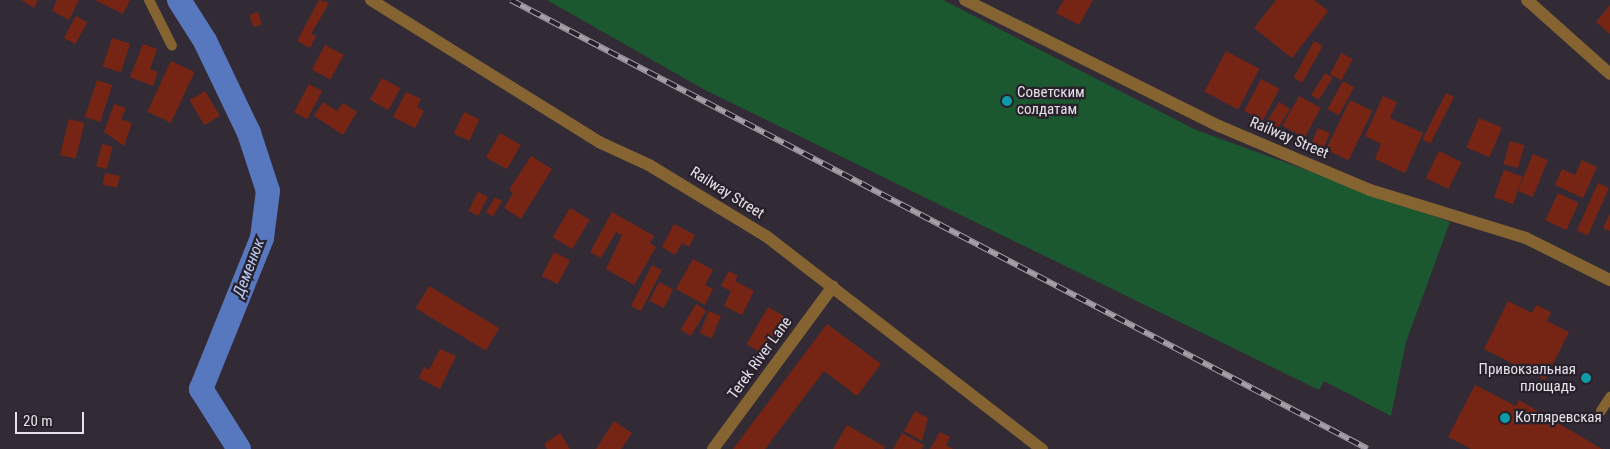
<!DOCTYPE html>
<meta charset="utf-8">
<style>
body{margin:0}
#map{position:relative;width:1610px;height:449px;overflow:hidden;background:#322b36;font-family:"Roboto Condensed",sans-serif}
div>[style]{position:absolute}
.green>*{inset:0;background:#1b572f}
.canal>*{height:24px;margin:-12px;padding:0 12px;transform-origin:12px;border-radius:12px;background:#5778bf}
.building>*{inset:0;background:#762515;transform-origin:0 0}
.service>*{height:10px;margin:-5px;padding:0 5px;transform-origin:5px;border-radius:5px;background:#856432}
.minor>*{height:12px;margin:-6px;padding:0 6px;transform-origin:6px;border-radius:6px;background:#856432}
.rail>*{height:5.5px;margin-top:-2.75px;transform-origin:0;background:repeating-linear-gradient(90deg,#28212c 0 11px,#a59fa8 0 22px);box-sizing:border-box;border-block:1px solid #a59fa8}
.dots>*{width:14px;height:14px;translate:-50% -50%;box-sizing:border-box;border:2px solid #28212c;border-radius:50%}
span{translate:-50% -50%;white-space:nowrap;text-align:center;line-height:1.15;-webkit-text-stroke:4.5px #28212c;paint-order:stroke}
.poi-label{font-size:15px;color:#e6e2e9}
.left{translate:0 -50%;text-align:left}
.right{translate:-100% -50%;text-align:right}
.street-label{font-size:15px;color:#e6e2e9}
.water-label{font-size:16px;color:#bbcef5;font-style:italic}
.scale{position:absolute;left:15px;top:412px;width:69px;height:22px;box-sizing:border-box;border:2px solid #e6e2e9;border-top:0;padding-left:6px;font-size:15px;line-height:18px;white-space:nowrap;color:#e6e2e9;-webkit-text-stroke:4px #28212c;paint-order:stroke}
</style>
<div id="map">
<div class="green">
<i style="clip-path:polygon(547px 0,943px 0,1196px 130px,1450px 222px,1406px 342px,1391px 416px,1324px 381px,1319px 390px,705px 90px)"></i>
</div>
<div class="canal">
<i style="left:179px;top:0;width:49px;rotate:57.6deg"></i>
<i style="left:205px;top:41px;width:102px;rotate:64.4deg"></i>
<i style="left:249px;top:133px;width:61px;rotate:71.9deg"></i>
<i style="left:268px;top:191px;width:47px;rotate:97.3deg"></i>
<i style="left:262px;top:238px;width:163px;rotate:112deg"></i>
<i style="left:201px;top:389px;width:71px;rotate:57.7deg"></i>
</div>
<div class="building">
<i style="clip-path:polygon(21px 0,38px 0,34px 8px)"></i>
<i style="clip-path:polygon(57px 0,79px 0,69px 20px,52px 11px)"></i>
<i style="clip-path:polygon(95px 0,130px 0,123px 14px)"></i>
<i style="clip-path:polygon(319px 0,329px 3px,311px 34px,316px 36px,310px 48px,297px 41px)"></i>
<i style="clip-path:polygon(1064px 0,1093px 0,1079px 25px,1056px 13px)"></i>
<i style="clip-path:polygon(1276px 0,1314px 0,1328px 11px,1292px 58px,1254px 28px)"></i>
<i style="clip-path:polygon(1610px 5px,1610px 34px,1596px 22px)"></i>
<i style="left:258px;top:12px;width:13px;height:9px;rotate:72deg"></i>
<i style="left:76px;top:16px;width:13px;height:25px;rotate:29deg"></i>
<i style="left:112px;top:38px;width:19px;height:30px;rotate:18deg"></i>
<i style="left:1314px;top:41px;width:10px;height:42px;rotate:29deg"></i>
<i style="clip-path:polygon(143px 44px,157px 49px,150px 69px,158px 72px,153px 86px,130px 77px)"></i>
<i style="left:325px;top:45px;width:21px;height:28px;rotate:28deg"></i>
<i style="left:1226px;top:51px;width:38px;height:46px;rotate:28deg"></i>
<i style="left:1341px;top:53px;width:13px;height:24px;rotate:27deg"></i>
<i style="left:171px;top:61px;width:26px;height:56px;rotate:25deg"></i>
<i style="left:1325px;top:73px;width:9px;height:26px;rotate:32deg"></i>
<i style="left:382px;top:78px;width:21px;height:25px;rotate:29deg"></i>
<i style="left:1261px;top:79px;width:21px;height:36px;rotate:28deg"></i>
<i style="left:97px;top:80px;width:16px;height:39px;rotate:18deg"></i>
<i style="left:1343px;top:81px;width:13px;height:32px;rotate:29deg"></i>
<i style="left:309px;top:84px;width:15px;height:32px;rotate:28deg"></i>
<i style="left:205px;top:91px;width:29px;height:18px;rotate:59deg"></i>
<i style="clip-path:polygon(406px 92px,421px 99px,417px 107px,424px 111px,415px 128px,393px 117px)"></i>
<i style="left:1446px;top:93px;width:9px;height:52px;rotate:27deg"></i>
<i style="left:1299px;top:96px;width:25px;height:34px;rotate:29deg"></i>
<i style="clip-path:polygon(1383px 96px,1397px 102px,1390px 118px,1423px 133px,1405px 173px,1375px 159px,1381px 144px,1365px 136px)"></i>
<i style="left:1350px;top:100px;width:25px;height:55px;rotate:26deg"></i>
<i style="clip-path:polygon(323px 102px,337px 111px,343px 103px,357px 112px,343px 135px,314px 116px)"></i>
<i style="left:1279px;top:102px;width:13px;height:24px;rotate:32deg"></i>
<i style="clip-path:polygon(114px 104px,126px 108px,121px 119px,132px 123px,124px 146px,104px 132px)"></i>
<i style="left:464px;top:112px;width:17px;height:24px;rotate:25deg"></i>
<i style="left:1479px;top:118px;width:25px;height:32px;rotate:23deg"></i>
<i style="left:69px;top:119px;width:16px;height:37px;rotate:14deg"></i>
<i style="left:1318px;top:128px;width:13px;height:22px;rotate:23deg"></i>
<i style="left:500px;top:133px;width:24px;height:28px;rotate:30deg"></i>
<i style="left:1510px;top:141px;width:15px;height:24px;rotate:16deg"></i>
<i style="left:102px;top:144px;width:11px;height:23px;rotate:15deg"></i>
<i style="left:1439px;top:151px;width:25px;height:30px;rotate:26deg"></i>
<i style="left:1533px;top:154px;width:16px;height:40px;rotate:22deg"></i>
<i style="clip-path:polygon(531px 156px,552px 169px,521px 219px,504px 208px,513px 193px,509px 190px)"></i>
<i style="clip-path:polygon(1582px 160px,1597px 167px,1583px 198px,1555px 185px,1562px 169px,1575px 175px)"></i>
<i style="left:1504px;top:170px;width:20px;height:29px;rotate:20deg"></i>
<i style="left:105px;top:173px;width:15px;height:12px;rotate:11deg"></i>
<i style="left:1598px;top:183px;width:12px;height:52px;rotate:24deg"></i>
<i style="left:478px;top:192px;width:11px;height:21px;rotate:27deg"></i>
<i style="left:1558px;top:193px;width:23px;height:30px;rotate:25deg"></i>
<i style="left:495px;top:197px;width:8px;height:18px;rotate:30deg"></i>
<i style="left:570px;top:208px;width:23px;height:34px;rotate:31deg"></i>
<i style="clip-path:polygon(612px 212px,654px 236px,650px 243px,656px 247px,634px 285px,606px 269px,622px 235px,616px 232px,601px 258px,590px 252px)"></i>
<i style="clip-path:polygon(1610px 214px,1610px 231px,1603px 228px)"></i>
<i style="clip-path:polygon(674px 224px,695px 235px,689px 247px,682px 243px,675px 255px,662px 247px)"></i>
<i style="left:554px;top:252px;width:18px;height:27px;rotate:27deg"></i>
<i style="clip-path:polygon(693px 259px,713px 270px,705px 285px,713px 289px,705px 305px,676px 289px)"></i>
<i style="left:652px;top:265px;width:11px;height:46px;rotate:27deg"></i>
<i style="clip-path:polygon(729px 271px,738px 276px,735px 281px,754px 291px,742px 315px,724px 306px,731px 291px,721px 286px)"></i>
<i style="left:659px;top:282px;width:16px;height:21px;rotate:27deg"></i>
<i style="left:429px;top:286px;width:82px;height:26px;rotate:31deg"></i>
<i style="clip-path:polygon(1508px 301px,1532px 313px,1536px 305px,1551px 312px,1547px 321px,1569px 332px,1545px 380px,1484px 349px)"></i>
<i style="left:696px;top:304px;width:12px;height:30px;rotate:31deg"></i>
<i style="left:768px;top:307px;width:20px;height:43px;rotate:30deg"></i>
<i style="left:709px;top:311px;width:13px;height:24px;rotate:23deg"></i>
<i style="clip-path:polygon(827px 324px,881px 364px,857px 396px,824px 371px,765px 449px,733px 449px)"></i>
<i style="clip-path:polygon(440px 349px,456px 356px,440px 389px,419px 378px,424px 367px,429px 370px)"></i>
<i style="clip-path:polygon(1475px 385px,1516px 406px,1519px 400px,1602px 449px,1471px 449px,1448px 437px)"></i>
<i style="clip-path:polygon(915px 411px,928px 418px,922px 441px,904px 431px)"></i>
<i style="clip-path:polygon(614px 421px,632px 433px,621px 449px,596px 449px)"></i>
<i style="clip-path:polygon(847px 425px,885px 447px,884px 449px,833px 449px)"></i>
<i style="clip-path:polygon(940px 432px,950px 437px,946px 445px,953px 449px,930px 449px)"></i>
<i style="clip-path:polygon(560px 433px,570px 449px,547px 449px,544px 444px)"></i>
<i style="clip-path:polygon(902px 433px,924px 445px,922px 449px,893px 449px)"></i>
</div>
<div class="service">
<i style="left:149px;top:0;width:51px;rotate:63.4deg"></i>
<i style="left:1601px;top:411px;width:17px;rotate:-57deg"></i>
</div>
<div class="minor">
<i style="left:371px;top:0;width:269px;rotate:31.9deg"></i>
<i style="left:599px;top:142px;width:55px;rotate:24.7deg"></i>
<i style="left:649px;top:165px;width:137px;rotate:31.3deg"></i>
<i style="left:766px;top:236px;width:349px;rotate:37.7deg"></i>
<i style="left:965px;top:0;width:284px;rotate:26.4deg"></i>
<i style="left:1219px;top:126px;width:164px;rotate:23deg"></i>
<i style="left:1370px;top:190px;width:163px;rotate:17.1deg"></i>
<i style="left:1526px;top:238px;width:94px;rotate:26.6deg"></i>
<i style="left:1527px;top:0;width:111px;rotate:41.7deg"></i>
<i style="left:713px;top:449px;width:202px;rotate:-53.6deg"></i>
</div>
<div class="rail">
<i style="left:511px;top:0;width:967px;rotate:27.65deg"></i>
</div>
<div class="dots">
<i style="left:1007px;top:101px;background:#0f9aa8"></i>
<i style="left:1586px;top:378px;background:#0f9aa8"></i>
<i style="left:1505px;top:418px;background:#0f9aa8"></i>
</div>
<div class="poi-label">
<span class="left" style="left:1017px;top:101px">Советским<br>солдатам</span>
<span class="right" style="left:1576px;top:378px">Привокзальная<br>площадь</span>
<span class="left" style="left:1515px;top:418px">Котляревская</span>
</div>
<div class="street-label">
<span style="left:1289px;top:138px;rotate:23deg">Railway Street</span>
<span style="left:727px;top:193px;rotate:32deg">Railway Street</span>
<span style="left:760px;top:358px;rotate:-54deg">Terek River Lane</span>
</div>
<div class="water-label">
<span style="left:249px;top:268px;rotate:-69deg">Деменюк</span>
</div>
<div class="scale">20 m</div>
</div>
